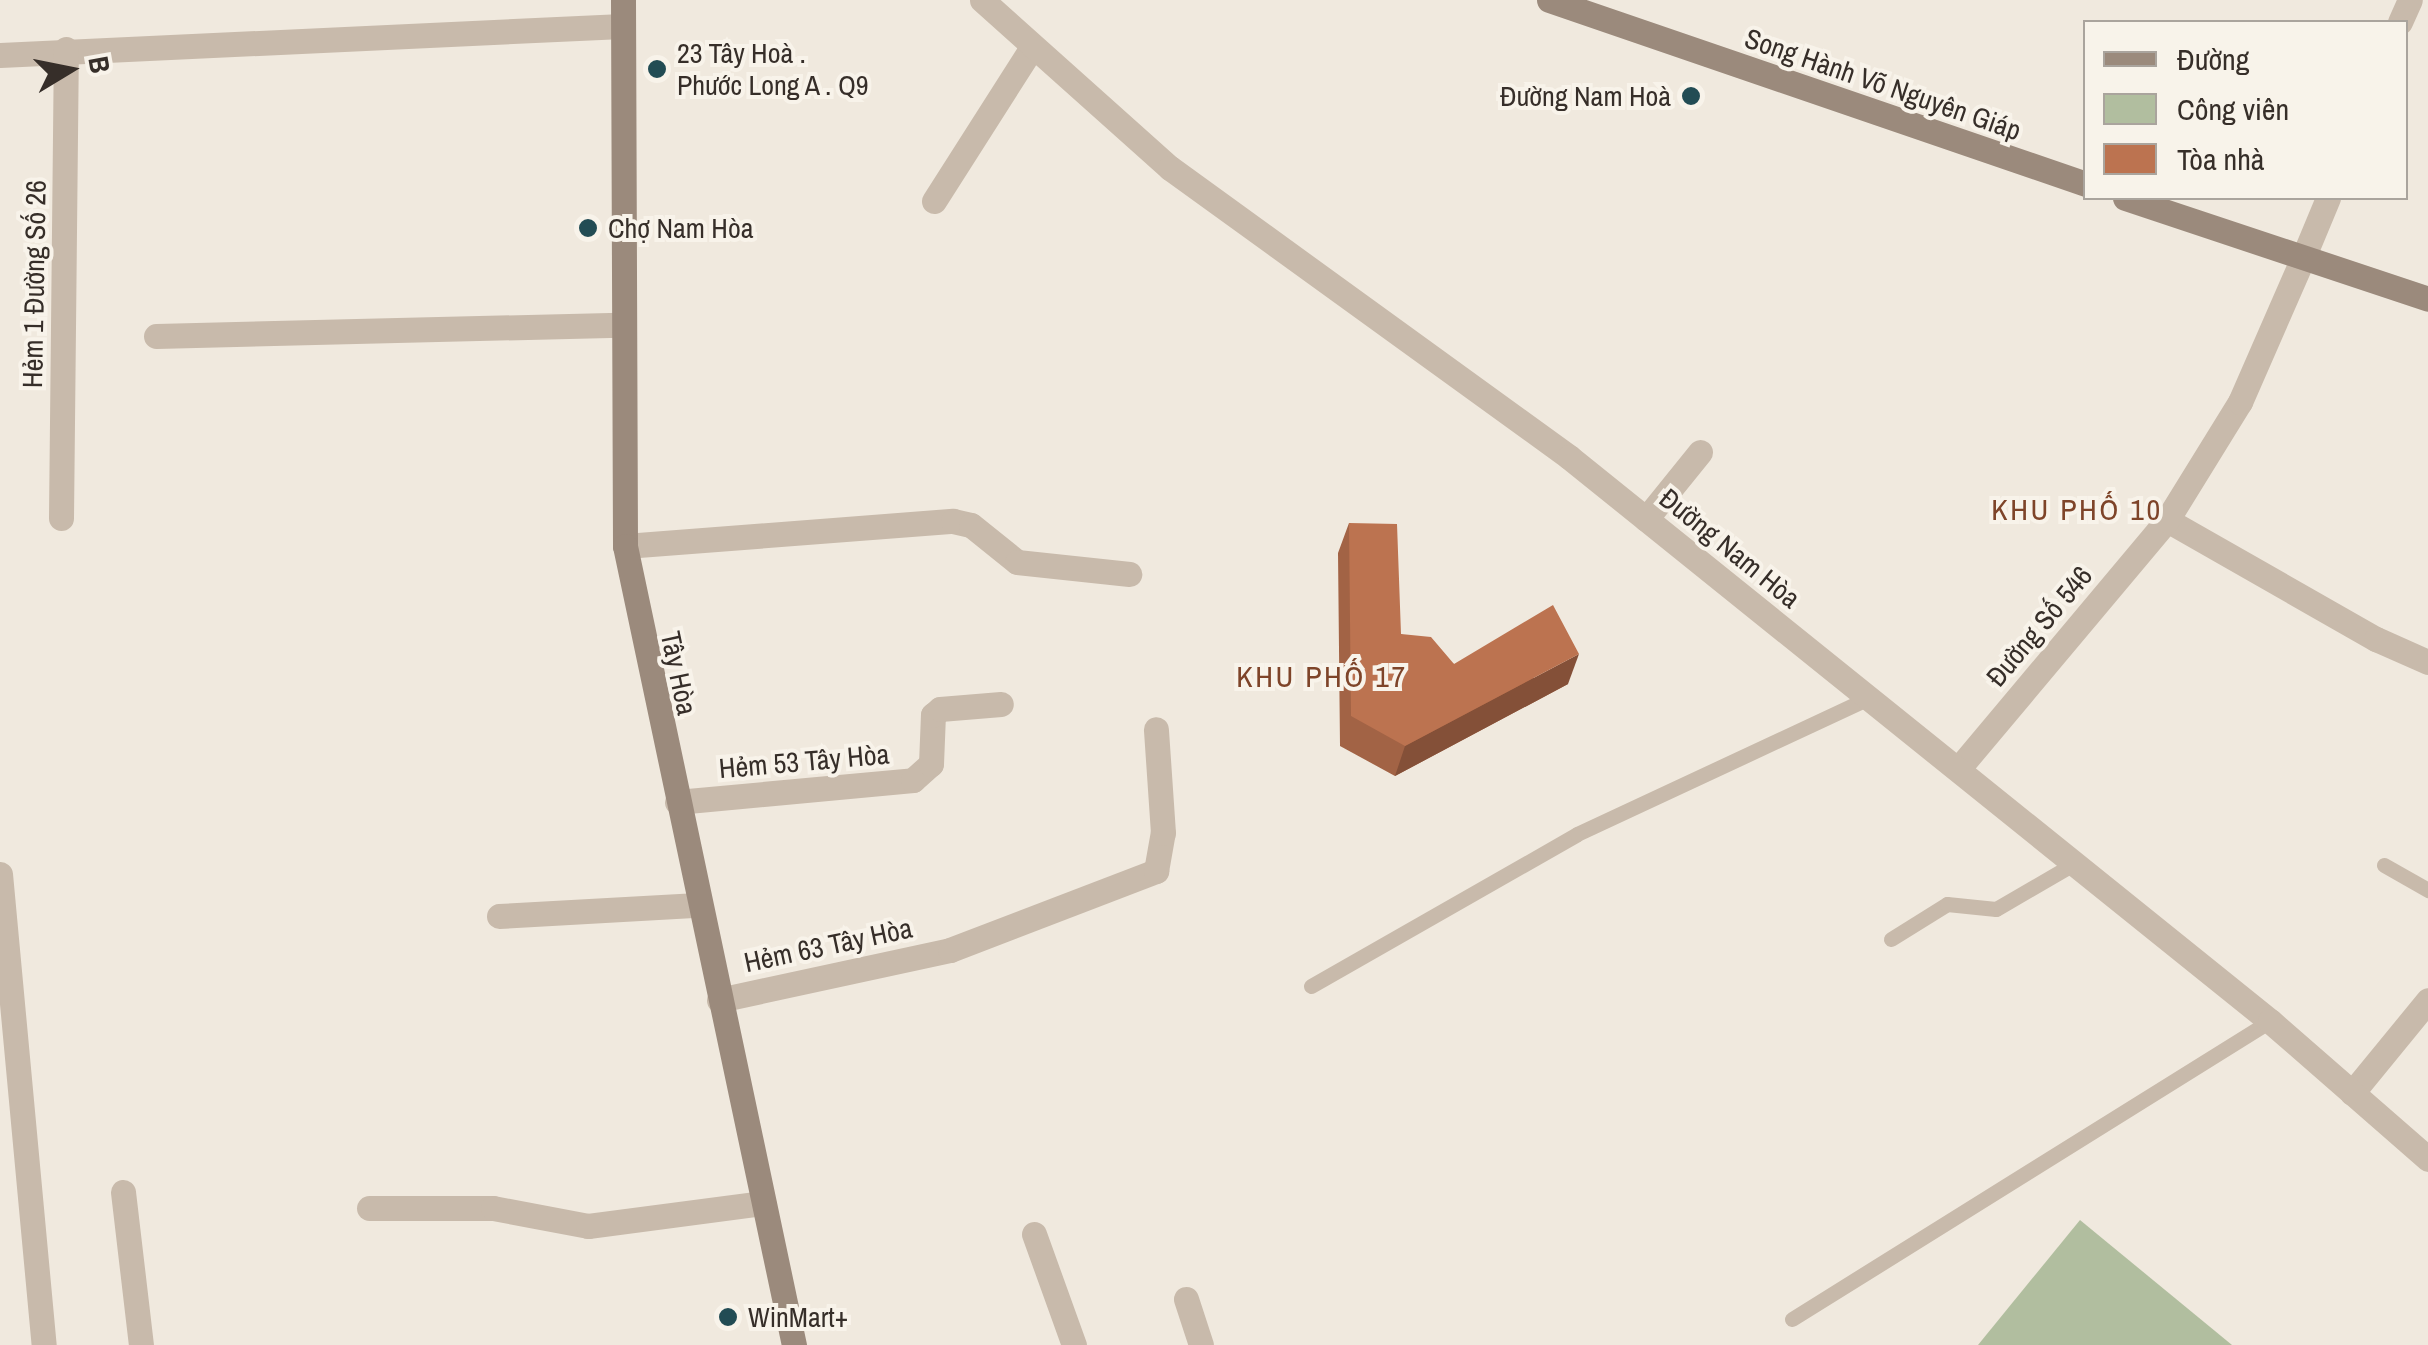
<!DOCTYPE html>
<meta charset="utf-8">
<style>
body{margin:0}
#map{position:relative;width:2428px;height:1345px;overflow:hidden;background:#f0e9de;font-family:"Archivo Narrow",sans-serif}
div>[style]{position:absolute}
.green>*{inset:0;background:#b1be9f}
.service>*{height:15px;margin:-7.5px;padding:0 7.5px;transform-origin:7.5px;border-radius:7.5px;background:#c8baab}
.pedestrian>*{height:25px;margin:-12.5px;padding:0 12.5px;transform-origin:12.5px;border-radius:12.5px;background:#c8baab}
.minor>*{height:25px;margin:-12.5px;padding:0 12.5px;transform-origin:12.5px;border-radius:12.5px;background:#c8baab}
.tertiary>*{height:25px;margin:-12.5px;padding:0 12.5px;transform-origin:12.5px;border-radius:12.5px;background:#c8baab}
.secondary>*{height:25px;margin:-12.5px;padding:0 12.5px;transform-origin:12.5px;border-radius:12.5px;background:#9b8a7c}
.wall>*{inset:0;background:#a26345}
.shaded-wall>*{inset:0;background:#845038}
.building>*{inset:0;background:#bc7350}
.dots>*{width:28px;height:28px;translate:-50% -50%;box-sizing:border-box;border:5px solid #f8f3ea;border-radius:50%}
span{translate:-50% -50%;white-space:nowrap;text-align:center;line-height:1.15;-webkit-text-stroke:8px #f8f3ea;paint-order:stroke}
.poi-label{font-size:28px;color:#362e29}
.left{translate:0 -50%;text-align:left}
.right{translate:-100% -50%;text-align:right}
.street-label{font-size:28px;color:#362e29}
.neighbourhood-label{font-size:30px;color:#7e4429;letter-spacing:2.5px}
.legend{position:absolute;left:2083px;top:20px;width:325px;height:180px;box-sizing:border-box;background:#f8f3ea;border:2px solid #aaa49d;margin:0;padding:12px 18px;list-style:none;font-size:30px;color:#362e29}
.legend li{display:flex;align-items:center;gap:20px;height:50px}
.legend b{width:50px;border:2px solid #aaa49d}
.north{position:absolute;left:20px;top:20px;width:100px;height:100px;-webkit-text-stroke:8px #f8f3ea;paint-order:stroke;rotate:80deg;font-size:28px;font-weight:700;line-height:40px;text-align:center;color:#362e29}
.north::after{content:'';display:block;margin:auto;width:35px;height:45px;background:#362e29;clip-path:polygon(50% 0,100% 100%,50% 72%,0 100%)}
</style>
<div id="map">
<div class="green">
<i style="clip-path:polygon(2080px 1220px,2232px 1345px,1978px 1345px)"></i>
</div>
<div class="service">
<i style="left:2384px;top:865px;width:51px;rotate:29.6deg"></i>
<i style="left:1891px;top:939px;width:66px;rotate:-32deg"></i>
<i style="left:1947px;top:904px;width:49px;rotate:5.8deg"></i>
<i style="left:1996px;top:909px;width:91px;rotate:-30.2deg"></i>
<i style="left:1311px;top:986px;width:306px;rotate:-29.7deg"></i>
<i style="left:1577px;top:834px;width:322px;rotate:-25deg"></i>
<i style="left:1792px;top:1319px;width:563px;rotate:-31.94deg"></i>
</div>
<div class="pedestrian">
<i style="left:2400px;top:22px;width:24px;rotate:-66deg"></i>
<i style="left:2303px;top:258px;width:65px;rotate:-67.4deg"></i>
</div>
<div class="minor">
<i style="left:0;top:55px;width:623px;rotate:-2.67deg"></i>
<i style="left:934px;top:201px;width:183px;rotate:-57.5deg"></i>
<i style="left:156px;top:336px;width:464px;rotate:-1.4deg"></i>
<i style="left:61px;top:518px;width:469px;rotate:-89.4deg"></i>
<i style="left:1646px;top:519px;width:86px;rotate:-51.1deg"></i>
<i style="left:2167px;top:520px;width:241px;rotate:29.7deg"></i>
<i style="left:2376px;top:639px;width:57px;rotate:23.9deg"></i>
<i style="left:625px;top:546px;width:329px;rotate:-4.4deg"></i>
<i style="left:953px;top:521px;width:18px;rotate:13deg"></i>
<i style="left:971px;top:525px;width:59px;rotate:38.8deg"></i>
<i style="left:1017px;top:562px;width:113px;rotate:6.1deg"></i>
<i style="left:1959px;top:768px;width:324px;rotate:-50deg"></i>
<i style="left:2167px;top:520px;width:139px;rotate:-58.3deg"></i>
<i style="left:2240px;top:402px;width:157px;rotate:-66.4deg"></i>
<i style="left:677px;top:802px;width:237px;rotate:-5.3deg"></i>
<i style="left:913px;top:780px;width:24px;rotate:-42deg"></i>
<i style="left:931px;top:764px;width:49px;rotate:-87.7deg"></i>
<i style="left:933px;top:715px;width:9px;rotate:-41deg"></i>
<i style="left:940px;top:709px;width:61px;rotate:-4.7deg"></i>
<i style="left:0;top:874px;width:473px;rotate:84.7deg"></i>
<i style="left:499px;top:916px;width:199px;rotate:-3.2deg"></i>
<i style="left:719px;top:1000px;width:236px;rotate:-12.2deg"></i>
<i style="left:950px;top:950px;width:221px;rotate:-21deg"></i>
<i style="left:1156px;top:871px;width:39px;rotate:-80deg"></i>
<i style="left:1163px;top:833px;width:104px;rotate:-93.9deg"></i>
<i style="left:2352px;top:1093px;width:120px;rotate:-50.7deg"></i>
<i style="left:123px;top:1192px;width:154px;rotate:83.3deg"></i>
<i style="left:369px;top:1208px;width:124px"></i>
<i style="left:493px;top:1208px;width:97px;rotate:10.7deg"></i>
<i style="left:588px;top:1226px;width:177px;rotate:-7.5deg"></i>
<i style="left:1034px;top:1234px;width:118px;rotate:70.2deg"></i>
<i style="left:1186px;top:1299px;width:48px;rotate:71.9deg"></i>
</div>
<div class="tertiary">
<i style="left:982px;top:0;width:252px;rotate:41.8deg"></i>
<i style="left:1170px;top:168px;width:493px;rotate:35.9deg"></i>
<i style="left:1569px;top:457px;width:900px;rotate:38.82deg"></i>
<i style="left:2270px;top:1021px;width:210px;rotate:41.1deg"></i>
</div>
<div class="secondary">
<i style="left:623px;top:0;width:546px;rotate:89.79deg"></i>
<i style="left:625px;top:546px;width:817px;rotate:78.06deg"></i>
<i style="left:1549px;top:0;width:568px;rotate:18.91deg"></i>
<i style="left:2125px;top:198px;width:319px;rotate:18.4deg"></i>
</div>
<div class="wall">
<i style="clip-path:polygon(1349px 523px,1401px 634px,1454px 664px,1568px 684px,1395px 776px,1340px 746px,1338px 553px)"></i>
</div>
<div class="shaded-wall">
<i style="clip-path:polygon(1579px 654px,1568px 684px,1395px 776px,1405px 746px)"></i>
</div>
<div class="building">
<i style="clip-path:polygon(1349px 523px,1397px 524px,1401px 634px,1431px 637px,1454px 664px,1553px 605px,1579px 654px,1405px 746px,1351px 716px)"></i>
</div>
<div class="dots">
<i style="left:657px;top:69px;background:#224c54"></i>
<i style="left:1691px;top:96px;background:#224c54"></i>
<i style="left:588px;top:228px;background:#224c54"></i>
<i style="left:728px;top:1317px;background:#224c54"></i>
</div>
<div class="poi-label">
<span class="left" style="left:677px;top:69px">23 Tây Hoà .<br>Phước Long A . Q9</span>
<span class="right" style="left:1671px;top:96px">Đường Nam Hoà</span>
<span class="left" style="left:608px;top:228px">Chợ Nam Hòa</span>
<span class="left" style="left:748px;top:1317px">WinMart+</span>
</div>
<div class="street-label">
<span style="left:1883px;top:84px;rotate:19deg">Song Hành Võ Nguyên Giáp</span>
<span style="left:34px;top:284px;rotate:-89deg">Hẻm 1 Đường Số 26</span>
<span style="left:1730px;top:548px;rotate:39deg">Đường Nam Hòa</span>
<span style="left:2039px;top:626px;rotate:-50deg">Đường Số 546</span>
<span style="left:679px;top:673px;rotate:78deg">Tây Hòa</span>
<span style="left:804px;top:761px;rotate:-5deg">Hẻm 53 Tây Hòa</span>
<span style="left:828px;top:945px;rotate:-12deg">Hẻm 63 Tây Hòa</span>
</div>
<div class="neighbourhood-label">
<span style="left:2077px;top:509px">KHU PHỐ 10</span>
<span style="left:1322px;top:676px">KHU PHỐ 17</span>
</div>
<ul class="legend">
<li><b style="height:12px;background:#9b8a7c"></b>Đường</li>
<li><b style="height:28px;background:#b1be9f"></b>Công viên</li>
<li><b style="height:28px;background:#bc7350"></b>Tòa nhà</li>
</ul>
<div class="north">B</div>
</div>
